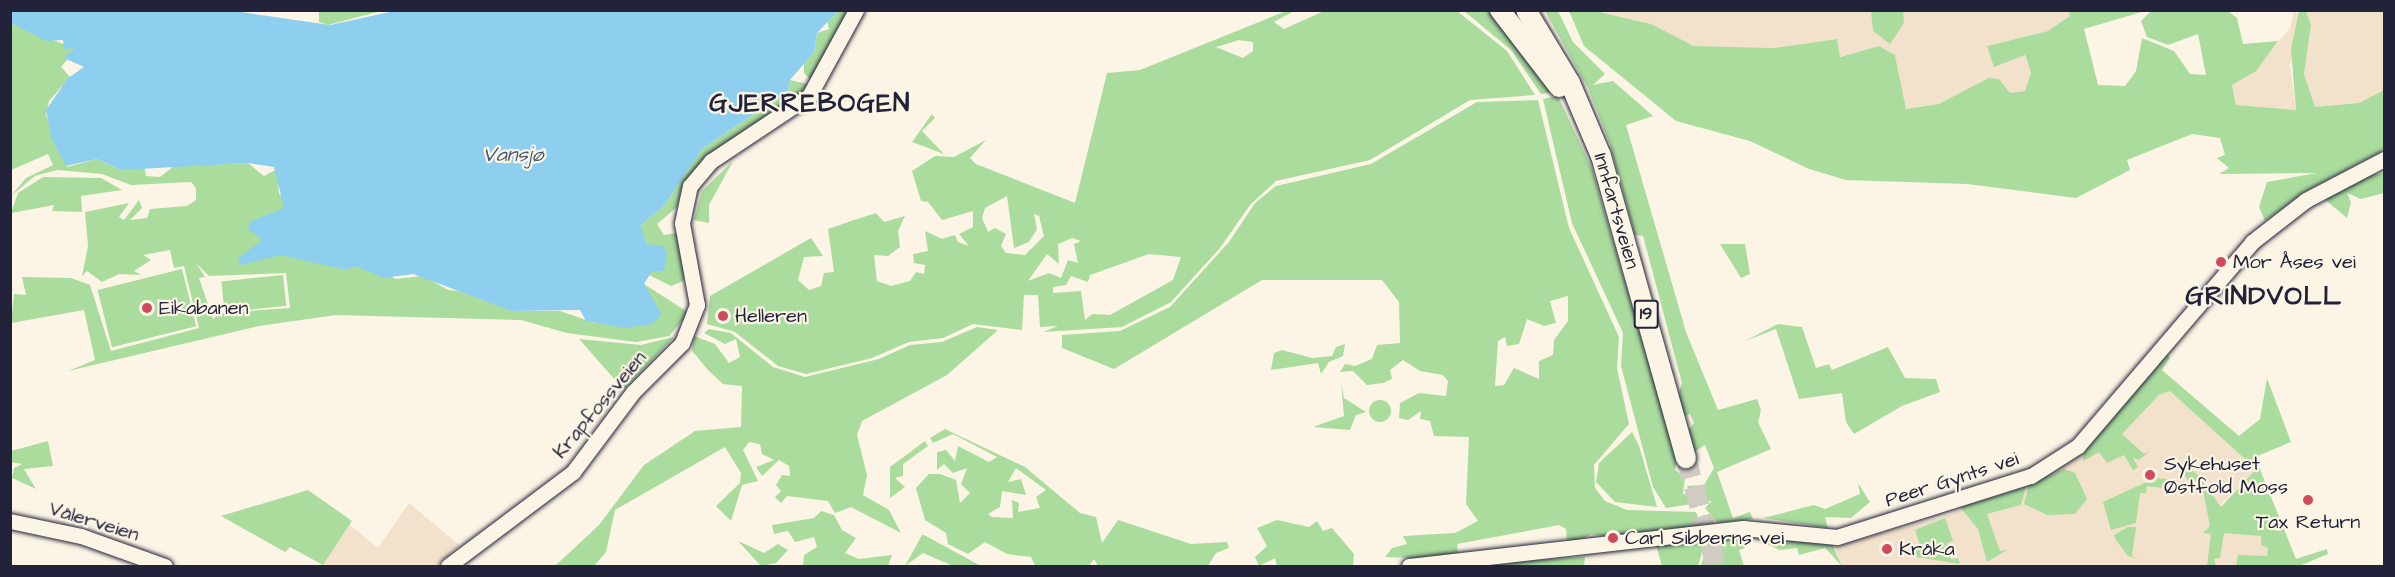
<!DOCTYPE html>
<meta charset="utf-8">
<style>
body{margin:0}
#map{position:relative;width:2395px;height:577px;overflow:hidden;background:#fcf5e5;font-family:"Architects Daughter",sans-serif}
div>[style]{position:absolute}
.built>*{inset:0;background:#f2e2cb}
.green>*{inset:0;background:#aadc9d;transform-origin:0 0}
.round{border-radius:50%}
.water>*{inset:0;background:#8ecfef}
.highway-tunnel>*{height:20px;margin-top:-10px;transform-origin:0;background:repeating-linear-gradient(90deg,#d0cbc3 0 20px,transparent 0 30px)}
.roads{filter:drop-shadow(0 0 2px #22223b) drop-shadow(0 0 2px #22223b)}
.secondary>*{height:15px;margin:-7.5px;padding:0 7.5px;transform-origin:7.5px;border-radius:7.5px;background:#fcf5e5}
.highway>*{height:20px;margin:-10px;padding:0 10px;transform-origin:10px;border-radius:10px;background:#fcf5e5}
.dots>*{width:16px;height:16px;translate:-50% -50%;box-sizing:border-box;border:3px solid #fcf5e5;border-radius:50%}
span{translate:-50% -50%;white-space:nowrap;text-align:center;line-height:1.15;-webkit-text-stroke:4.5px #fcf5e5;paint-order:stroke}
.shield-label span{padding:2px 4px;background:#fcf5e5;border:2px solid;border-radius:4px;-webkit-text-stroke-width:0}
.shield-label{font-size:18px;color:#22223b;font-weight:700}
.street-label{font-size:20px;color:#22223b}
.poi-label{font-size:20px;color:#22223b}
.left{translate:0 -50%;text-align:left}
.water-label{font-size:21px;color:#425671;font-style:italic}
.district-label{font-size:26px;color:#22223b;font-weight:700;letter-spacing:1.5px}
.frame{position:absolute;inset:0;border:12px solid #22223b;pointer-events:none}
</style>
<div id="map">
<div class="built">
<i style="clip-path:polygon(1596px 10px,2068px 10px,2070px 16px,2048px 31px,1987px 46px,2024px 55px,2031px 73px,2025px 91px,1906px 109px,1895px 55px,1879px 46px,1839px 57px,1837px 39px,1774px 48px,1694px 46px,1651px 24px)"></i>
<i style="clip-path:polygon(2294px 11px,2301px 17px,2290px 65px,2296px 110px,2236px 105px,2232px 85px,2252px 73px,2290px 28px)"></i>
<i style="clip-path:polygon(2306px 11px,2384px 11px,2384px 90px,2359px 103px,2315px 107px,2304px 74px,2311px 26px)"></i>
<i style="clip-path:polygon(2170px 390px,2256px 469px,2219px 507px,2265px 529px,2272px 566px,1842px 566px,1834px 546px,1943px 517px,2039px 480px,2081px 449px,2121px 434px,2159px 395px)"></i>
<i style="clip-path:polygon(409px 503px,459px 545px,436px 566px,321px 566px,350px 525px,378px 548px)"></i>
</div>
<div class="green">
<i style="clip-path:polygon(319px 11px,381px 11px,328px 25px,319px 22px)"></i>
<i style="clip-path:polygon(838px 11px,851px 11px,813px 82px,804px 73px,804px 63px,814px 52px,817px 33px,829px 29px,827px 21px)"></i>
<i style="clip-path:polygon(evenodd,1286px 11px,1294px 11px,1274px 22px,1284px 29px,1324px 11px,1457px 11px,1507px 51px,1535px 95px,1470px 100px,1370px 160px,1276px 181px,1250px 205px,1220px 248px,1171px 302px,1122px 327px,1043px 332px,1058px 326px,1040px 327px,1038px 295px,1024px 295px,1022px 330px,973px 324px,943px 338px,909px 342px,872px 358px,806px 374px,778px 366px,735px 332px,707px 324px,710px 296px,811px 238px,823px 256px,804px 257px,798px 280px,809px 290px,821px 286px,824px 273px,834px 272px,828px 229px,854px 220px,876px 213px,884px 222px,905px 216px,898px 231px,900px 247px,888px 256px,874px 255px,877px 281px,891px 286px,910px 281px,916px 272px,924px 274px,925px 265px,914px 263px,913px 254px,928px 251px,925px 231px,942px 239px,955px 235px,958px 242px,969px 246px,959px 234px,973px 227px,973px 211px,942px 220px,928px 202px,921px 201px,912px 171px,935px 156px,954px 157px,986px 140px,970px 158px,976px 164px,1075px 203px,1107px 73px,1140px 70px,1286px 11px,1239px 40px,1253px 42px,1253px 51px,1243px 58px,1216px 47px,1239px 40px,1286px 11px,1007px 196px,1014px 248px,1029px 242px,1037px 229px,1034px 214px,1039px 216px,1044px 236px,1025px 255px,1006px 253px,1001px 246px,1006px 234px,995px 228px,988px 232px,982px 218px,985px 208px,1007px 196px,1286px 11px,1072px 238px,1081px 241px,1074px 244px,1078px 263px,1068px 260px,1061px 278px,1049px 273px,1028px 281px,1047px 254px,1059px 264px,1058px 244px,1072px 238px,1286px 11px,1149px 254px,1181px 257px,1173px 280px,1110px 315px,1092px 314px,1085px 320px,1081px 291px,1053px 293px,1053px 287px,1066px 285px,1071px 276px,1088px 282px,1090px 275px,1149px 254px)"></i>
<i style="clip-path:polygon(1464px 11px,1494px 11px,1555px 92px,1541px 94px,1511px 50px)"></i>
<i style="clip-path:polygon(1545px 11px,1558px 11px,1573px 42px,1605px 74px,1593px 85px,1613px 81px,1653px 116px,1626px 125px,1686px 332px,1718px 410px,1757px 399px,1761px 410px,1758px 422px,1771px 449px,1717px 472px,1733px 518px,1750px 512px,1753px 519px,1717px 523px,1705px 508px,1712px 501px,1666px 508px,1653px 487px,1621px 366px,1623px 333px,1572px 223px,1543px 99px,1558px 96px,1592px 169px,1677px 461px,1675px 470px,1685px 477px,1683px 494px,1690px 495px,1687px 486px,1704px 485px,1714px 468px,1705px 445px,1694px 452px,1688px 431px,1694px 423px,1690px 414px,1683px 417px,1678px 396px,1682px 383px,1643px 236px,1635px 235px,1610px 144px,1588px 88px)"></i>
<i style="clip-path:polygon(1569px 11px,1596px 11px,1651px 24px,1694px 46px,1774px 48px,1837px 39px,1840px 57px,1879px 46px,1895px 55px,1906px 109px,1939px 104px,1989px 78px,1999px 79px,2010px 93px,2025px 91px,2031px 73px,2025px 55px,1994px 67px,1987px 46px,2048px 31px,2070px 16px,2068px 11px,2145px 11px,2084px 29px,2098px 85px,2125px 86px,2136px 71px,2142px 38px,2174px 51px,2190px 74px,2206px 75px,2198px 34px,2168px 45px,2147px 37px,2141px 21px,2151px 11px,2228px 11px,2237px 18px,2243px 44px,2278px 41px,2256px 71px,2232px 85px,2236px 105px,2296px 110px,2291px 49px,2299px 11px,2306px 11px,2311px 25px,2304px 74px,2315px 107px,2359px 103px,2384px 90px,2384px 150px,2306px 191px,2265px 221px,2259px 207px,2267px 182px,2317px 173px,2219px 174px,2229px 168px,2217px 158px,2225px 155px,2220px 138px,2192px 134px,2127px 160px,2130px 170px,2076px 198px,1967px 184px,1846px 180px,1809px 169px,1750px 141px,1676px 121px,1584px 46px)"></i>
<i style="clip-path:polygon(1871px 11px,1903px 11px,1904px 23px,1890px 44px,1873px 31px)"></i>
<i style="clip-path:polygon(evenodd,12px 24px,76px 49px,61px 67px,70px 77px,49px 101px,46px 115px,67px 167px,97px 159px,121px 170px,144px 166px,146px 176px,160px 177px,174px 166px,248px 163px,264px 176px,277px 169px,279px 194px,395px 279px,423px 276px,448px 290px,467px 292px,478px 277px,513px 311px,560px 311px,595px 323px,606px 320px,644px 284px,689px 313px,669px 336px,636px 342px,567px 333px,521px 320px,336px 315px,259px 326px,68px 371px,95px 360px,84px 310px,11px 323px,14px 294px,26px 295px,22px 277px,71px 278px,90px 285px,111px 351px,199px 328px,184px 266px,174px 268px,170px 250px,143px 255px,151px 260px,134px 271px,141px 275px,119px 274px,102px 282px,87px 271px,82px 276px,88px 246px,85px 212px,129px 203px,119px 217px,124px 220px,139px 200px,142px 208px,130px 220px,147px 218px,150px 209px,187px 206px,196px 200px,196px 188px,191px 182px,131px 185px,102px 174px,57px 170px,35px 176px,11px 196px,26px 178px,53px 165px,48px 154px,11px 170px,12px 24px,196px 263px,209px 276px,286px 273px,290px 308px,219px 313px,213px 319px,199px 278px,205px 277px,196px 263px)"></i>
<i style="clip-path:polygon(790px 80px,811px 85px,682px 190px,677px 207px,657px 224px,664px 235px,677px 233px,686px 273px,683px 281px,671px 286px,649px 275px,641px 225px,663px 207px,702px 149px,788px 91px)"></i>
<i style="clip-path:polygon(evenodd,1538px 100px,1569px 228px,1619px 337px,1617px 368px,1629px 424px,1594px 465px,1595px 488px,1605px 501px,1627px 510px,1696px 512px,1701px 525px,1618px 539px,1592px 534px,1569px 545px,1505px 549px,1567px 543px,1566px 529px,1559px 525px,1457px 544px,1458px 554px,1485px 553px,1442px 559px,1385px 557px,1392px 548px,1407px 544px,1403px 536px,1455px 533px,1478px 521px,1466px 504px,1469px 437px,1434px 436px,1430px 421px,1420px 419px,1421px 411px,1408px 420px,1399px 418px,1400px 403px,1419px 393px,1446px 396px,1448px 381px,1443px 375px,1420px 371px,1403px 360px,1390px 370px,1392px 379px,1383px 383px,1367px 385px,1353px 371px,1340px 372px,1345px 364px,1355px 366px,1372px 359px,1377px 345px,1400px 343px,1399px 302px,1382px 280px,1262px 280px,1114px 369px,1062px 348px,1062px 335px,1120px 331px,1170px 307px,1229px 242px,1255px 203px,1276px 186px,1371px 164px,1477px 102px,1538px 100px,1568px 296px,1568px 321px,1554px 340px,1553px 355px,1539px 361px,1539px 379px,1514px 368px,1504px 385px,1495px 386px,1498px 341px,1505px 337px,1507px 346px,1519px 344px,1527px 319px,1544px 326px,1556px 323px,1550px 301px,1568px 296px)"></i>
<i style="clip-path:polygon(932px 114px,935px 118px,922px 131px,944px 154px,912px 142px)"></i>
<i style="clip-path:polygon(733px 161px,709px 205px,709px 223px,694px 220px,702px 191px)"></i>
<i style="clip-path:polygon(2383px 173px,2384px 193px,2361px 199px,2347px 193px,2351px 202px,2347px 218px,2322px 197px,2286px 221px,2243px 263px,2258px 243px,2292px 215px,2312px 202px,2355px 179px)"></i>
<i style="clip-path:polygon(43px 177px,101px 178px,122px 190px,81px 196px,82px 212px,52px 211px,54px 205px,11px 213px,18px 193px)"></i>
<i style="clip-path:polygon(1720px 244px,1745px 244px,1750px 274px,1741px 278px)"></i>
<i style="left:182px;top:269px;width:59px;height:87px;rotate:76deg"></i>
<i style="left:283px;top:275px;width:31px;height:62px;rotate:84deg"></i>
<i style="clip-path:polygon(1778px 324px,1802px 327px,1816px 368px,1829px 364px,1832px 370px,1888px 347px,1905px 378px,1936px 379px,1940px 392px,1902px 406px,1854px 434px,1846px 422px,1842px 393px,1799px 399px,1776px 329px,1745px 341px)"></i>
<i style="clip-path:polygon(977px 327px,998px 330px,947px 375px,862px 421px,857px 435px,867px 475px,863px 495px,889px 510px,901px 533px,851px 507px,835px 513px,828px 501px,787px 496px,781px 503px,775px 497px,781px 491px,776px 485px,782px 475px,790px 476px,789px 466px,779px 460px,762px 476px,756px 467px,774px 460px,762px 454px,760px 444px,749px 442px,743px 450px,758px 481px,742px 485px,731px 521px,716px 506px,740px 483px,741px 473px,725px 447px,615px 510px,606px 552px,594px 566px,555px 566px,599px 525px,644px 465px,695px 431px,741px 427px,742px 386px,723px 384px,709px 371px,692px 351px,694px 336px,715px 344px,729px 363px,740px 357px,736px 339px,725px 344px,704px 333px,709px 329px,731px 333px,773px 367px,805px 377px,879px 359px,910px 345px,942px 342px)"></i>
<i style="clip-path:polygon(674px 337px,624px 390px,579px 339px,641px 345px)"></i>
<i style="clip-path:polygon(1345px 344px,1343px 356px,1329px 362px,1321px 374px,1318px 363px,1271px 370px,1274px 353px,1282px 350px,1312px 358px,1332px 356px,1336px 347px)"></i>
<i style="clip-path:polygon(2166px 350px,2170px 358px,2162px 370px,2239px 436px,2260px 419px,2267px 378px,2291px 442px,2255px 457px,2296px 559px,2327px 549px,2328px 554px,2299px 566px,2236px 566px,2238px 555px,2267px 556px,2268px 548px,2261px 545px,2261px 536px,2224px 533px,2220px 558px,2214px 559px,2216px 566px,2207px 566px,2211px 534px,2203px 533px,2210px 526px,2201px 481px,2189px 481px,2181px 471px,2186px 466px,2198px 475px,2221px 507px,2256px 469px,2170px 391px,2159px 395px,2122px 434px,2144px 454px,2150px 451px,2139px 460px,2133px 458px,2138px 467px,2133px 470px,2124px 455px,2107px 463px,2099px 452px,2084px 461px,2081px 449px)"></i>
<i style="clip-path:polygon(1341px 382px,1344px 398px,1366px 412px,1356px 415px,1350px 430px,1313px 427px,1344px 416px)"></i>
<i class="round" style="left:1369px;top:400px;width:22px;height:22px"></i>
<i style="clip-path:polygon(evenodd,945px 429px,1025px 467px,1080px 513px,1096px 517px,1102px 543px,1118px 520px,1191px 544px,1227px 542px,1229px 548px,1216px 553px,1208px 566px,1098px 566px,1094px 559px,1089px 566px,1035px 566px,1031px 557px,1007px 554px,985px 542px,968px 554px,948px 544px,946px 533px,925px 520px,916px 488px,929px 474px,940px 474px,956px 480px,960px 503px,970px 493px,961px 484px,967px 468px,953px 473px,944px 464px,937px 470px,937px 452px,946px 450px,955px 461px,958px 446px,989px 462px,997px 457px,953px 434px,933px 443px,930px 438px,945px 429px,1016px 468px,1046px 490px,1036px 497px,1040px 508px,1018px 512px,1019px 503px,1012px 500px,1013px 518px,992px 517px,988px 514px,1000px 507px,1002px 491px,1026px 495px,1021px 479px,1008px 482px,1016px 468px)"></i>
<i style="clip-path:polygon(1632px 432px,1639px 446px,1657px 507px,1615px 502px,1596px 482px,1599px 463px)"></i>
<i style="clip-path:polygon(48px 441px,53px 466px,24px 469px,36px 489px,12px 478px,14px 468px,22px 464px,11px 462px,11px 451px)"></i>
<i style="clip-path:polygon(925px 441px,928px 446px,903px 464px,903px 476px,895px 478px,905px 487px,890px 498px,890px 467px)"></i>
<i style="clip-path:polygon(2064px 469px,2075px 473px,2087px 499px,2075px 514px,2047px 515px,2024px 504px,2029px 484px)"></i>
<i style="clip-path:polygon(2155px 478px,2169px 479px,2187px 491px,2147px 486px,2146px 493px,2140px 493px,2136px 523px,2111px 530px,2103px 502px)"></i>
<i style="clip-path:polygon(1858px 483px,1870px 502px,1851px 518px,1825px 517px,1828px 528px,1763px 518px,1814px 505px,1825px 509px,1860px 494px)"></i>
<i style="clip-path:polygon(2026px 487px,2021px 505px,1987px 514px,2000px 551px,2007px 550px,1987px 562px,1978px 529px,1960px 507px)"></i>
<i style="clip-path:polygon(308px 490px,352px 521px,323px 565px,290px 547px,285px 552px,221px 516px)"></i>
<i style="clip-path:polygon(821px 511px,834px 515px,842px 530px,856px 538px,845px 553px,859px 559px,892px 555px,888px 566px,803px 566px,804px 555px,817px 547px,814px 537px,795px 542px,788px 531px,774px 534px,772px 525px,814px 518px)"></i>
<i style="clip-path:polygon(1945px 518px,1953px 541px,1947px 543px,1951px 559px,1958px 558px,1960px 564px,1916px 557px,1913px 550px,1920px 545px,1915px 530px)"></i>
<i style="clip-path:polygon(1277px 520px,1309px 527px,1317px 521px,1323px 531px,1332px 528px,1354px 554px,1353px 565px,1277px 566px,1275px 558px,1259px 566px,1255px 557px,1267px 546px,1257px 528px)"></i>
<i style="clip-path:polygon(2128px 527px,2136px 527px,2132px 556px,2139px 559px,2128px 556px,2116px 540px,2114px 535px)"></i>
<i style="clip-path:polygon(922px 535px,924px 535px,981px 566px,953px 566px,923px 553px,905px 566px)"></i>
<i style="clip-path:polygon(1733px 536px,1745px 548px,1739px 550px,1744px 566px,1701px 566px,1710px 537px)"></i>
<i style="clip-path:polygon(1706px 538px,1698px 566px,1662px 566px,1656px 545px)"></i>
<i style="clip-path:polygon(1753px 538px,1832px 544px,1842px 566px,1825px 548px,1799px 555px,1797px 548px,1780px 550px)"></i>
<i style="clip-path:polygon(738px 541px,764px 553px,778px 544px,788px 550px,776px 563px,761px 566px)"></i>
<i style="clip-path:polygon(1585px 557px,1584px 566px,1473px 566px,1520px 561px)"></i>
</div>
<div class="water">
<i style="clip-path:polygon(227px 10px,330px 25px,399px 10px,838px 11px,817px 33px,814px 52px,790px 80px,788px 91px,702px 149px,663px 207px,641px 225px,646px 244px,663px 246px,667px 253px,664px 271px,652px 271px,644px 284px,662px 315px,652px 324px,624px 328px,586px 321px,580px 310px,512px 311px,413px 274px,384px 278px,355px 266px,346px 270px,281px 255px,240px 265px,238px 258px,263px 240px,248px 229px,250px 222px,284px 208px,274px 167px,248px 163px,121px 170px,97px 159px,66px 166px,51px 137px,46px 110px,68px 78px,84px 67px,64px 58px,75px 48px,64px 49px,63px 40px,46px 41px,11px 23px,11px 11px)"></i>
</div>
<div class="highway-tunnel">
<i style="left:1686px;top:458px;width:112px;rotate:74.5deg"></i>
</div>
<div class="roads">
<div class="secondary">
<i style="left:10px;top:521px;width:73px;rotate:11.9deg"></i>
<i style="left:81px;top:536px;width:89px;rotate:19.7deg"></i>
<i style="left:448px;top:566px;width:156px;rotate:-36.9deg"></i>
<i style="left:573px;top:472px;width:100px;rotate:-53.1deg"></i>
<i style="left:633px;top:392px;width:69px;rotate:-45deg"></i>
<i style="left:682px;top:343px;width:41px;rotate:-68.5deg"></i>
<i style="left:697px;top:305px;width:83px;rotate:-100.4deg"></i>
<i style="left:682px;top:223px;width:38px;rotate:-78deg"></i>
<i style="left:690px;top:186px;width:33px;rotate:-50deg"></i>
<i style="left:711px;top:161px;width:118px;rotate:-33.6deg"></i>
<i style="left:809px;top:96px;width:98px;rotate:-61.3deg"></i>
<i style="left:1409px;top:566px;width:336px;rotate:-6.5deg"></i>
<i style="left:1743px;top:528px;width:94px;rotate:5.5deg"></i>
<i style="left:1837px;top:537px;width:203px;rotate:-17.5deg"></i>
<i style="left:2031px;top:476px;width:56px;rotate:-32.6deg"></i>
<i style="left:2078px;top:446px;width:268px;rotate:-49.5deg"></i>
<i style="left:2252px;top:242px;width:68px;rotate:-37.9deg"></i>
<i style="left:2306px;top:200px;width:88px;rotate:-27.7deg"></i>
</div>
<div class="highway">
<i style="left:1500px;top:10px;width:97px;rotate:52.5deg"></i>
<i style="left:1526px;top:10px;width:85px;rotate:58.9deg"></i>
<i style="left:1570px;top:83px;width:79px;rotate:67deg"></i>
<i style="left:1601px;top:156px;width:314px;rotate:74.3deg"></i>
</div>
</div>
<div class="dots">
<i style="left:2221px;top:262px;background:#d1495b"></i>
<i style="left:147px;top:308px;background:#d1495b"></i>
<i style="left:723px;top:316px;background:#d1495b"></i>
<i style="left:2150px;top:475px;background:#d1495b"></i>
<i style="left:2308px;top:500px;background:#d1495b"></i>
<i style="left:1613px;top:538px;background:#d1495b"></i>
<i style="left:1887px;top:549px;background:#d1495b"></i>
</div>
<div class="shield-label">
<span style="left:1646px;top:314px">19</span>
</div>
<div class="street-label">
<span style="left:1616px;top:211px;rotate:74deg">Innfartsveien</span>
<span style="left:600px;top:405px;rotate:-50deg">Krapfossveien</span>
<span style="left:1952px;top:480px;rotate:-18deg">Peer Gynts vei</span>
<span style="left:94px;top:522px;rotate:17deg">Vålerveien</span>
</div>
<div class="poi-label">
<span class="left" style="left:2233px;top:262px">Mor Åses vei</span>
<span class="left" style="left:159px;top:308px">Eikabanen</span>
<span class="left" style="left:735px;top:316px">Helleren</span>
<span class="left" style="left:2164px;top:476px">Sykehuset<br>Østfold Moss</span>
<span style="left:2308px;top:522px">Tax Return</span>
<span class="left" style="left:1625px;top:538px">Carl Sibberns vei</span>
<span class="left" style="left:1899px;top:549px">Kråka</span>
</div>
<div class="water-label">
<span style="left:513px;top:155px">Vansjø</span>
</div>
<div class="district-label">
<span style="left:810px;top:104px">GJERREBOGEN</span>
<span style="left:2264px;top:297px">GRINDVOLL</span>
</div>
<div class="frame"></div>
</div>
